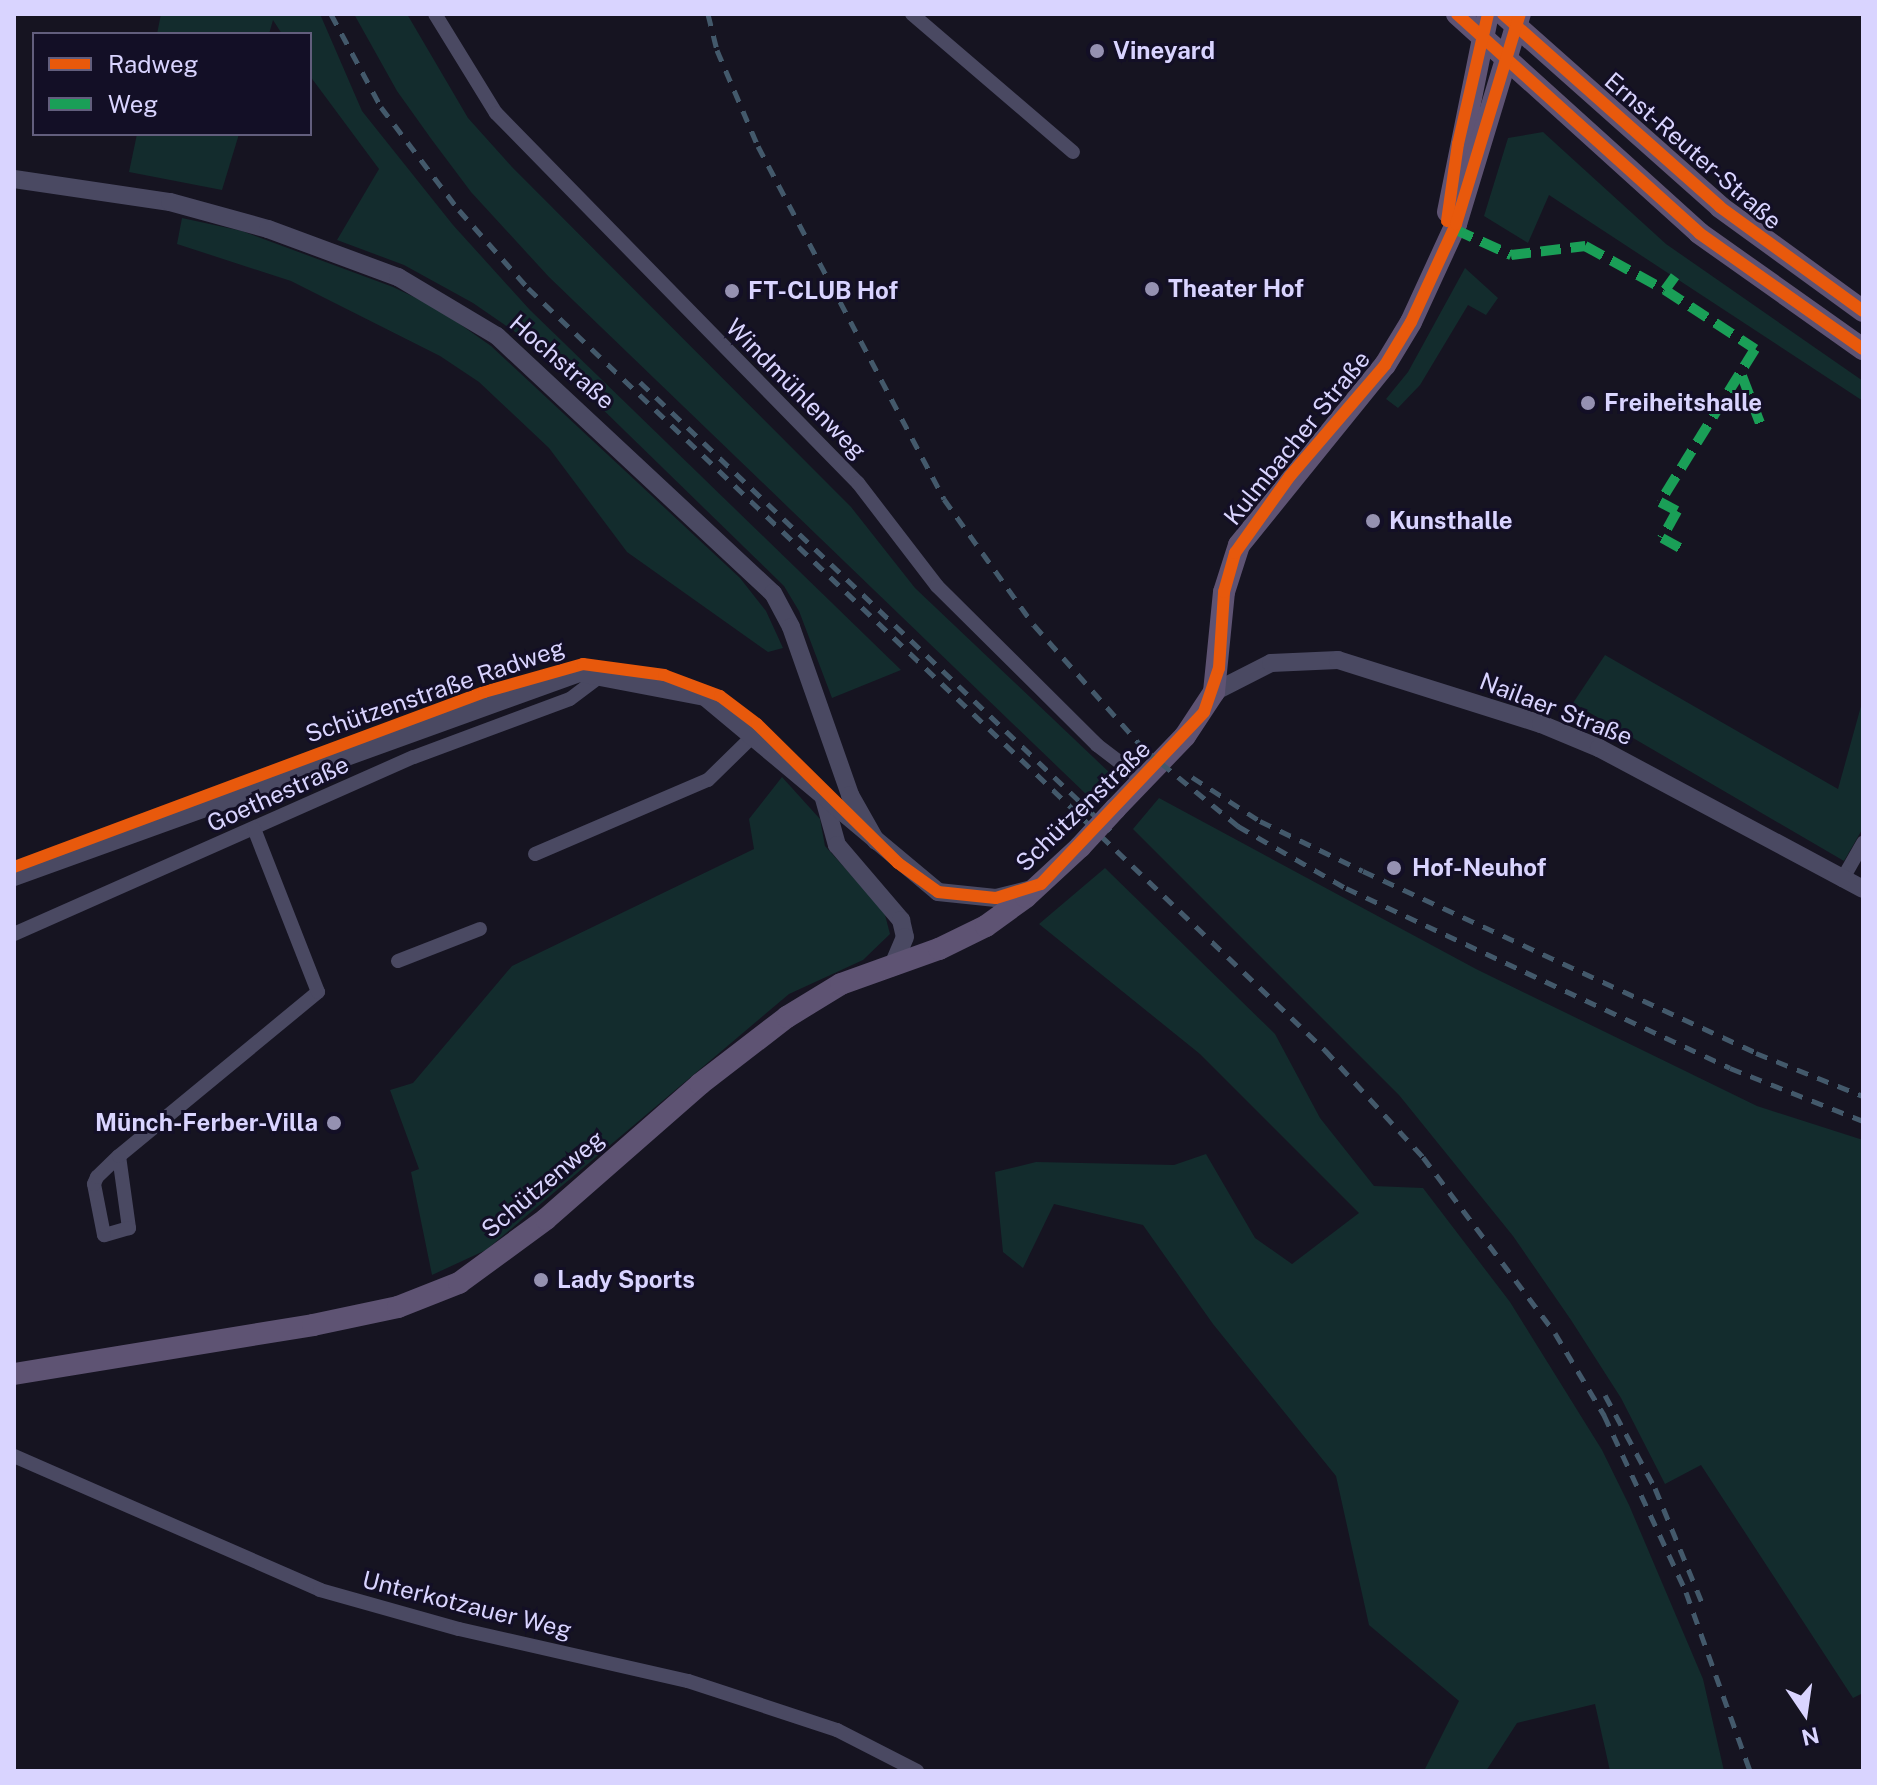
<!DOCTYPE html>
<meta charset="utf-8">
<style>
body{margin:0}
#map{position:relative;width:1877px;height:1785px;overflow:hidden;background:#161421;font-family:"Public Sans",sans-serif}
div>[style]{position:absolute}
.green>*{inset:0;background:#132c2d}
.minor>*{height:14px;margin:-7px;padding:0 7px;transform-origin:7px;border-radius:7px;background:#4a4962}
.tertiary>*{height:18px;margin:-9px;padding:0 9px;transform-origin:9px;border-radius:9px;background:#4a4962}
.primary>*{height:22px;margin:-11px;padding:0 11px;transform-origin:11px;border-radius:11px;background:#5e5373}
.rail>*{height:5px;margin-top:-2.5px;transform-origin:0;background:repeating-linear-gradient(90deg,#43596b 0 12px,transparent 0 22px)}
.primary-bridge>*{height:22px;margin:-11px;padding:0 11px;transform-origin:11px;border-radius:11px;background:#5e5373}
.quiet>*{height:10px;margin-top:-5px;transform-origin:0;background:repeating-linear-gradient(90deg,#1a9f57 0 20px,transparent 0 30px)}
.cycleway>*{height:12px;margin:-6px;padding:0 6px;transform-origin:6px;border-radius:6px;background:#e8590c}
.dots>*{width:22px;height:22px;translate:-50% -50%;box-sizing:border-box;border:4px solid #130f26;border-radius:50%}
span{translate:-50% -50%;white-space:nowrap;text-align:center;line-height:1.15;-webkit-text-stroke:6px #130f26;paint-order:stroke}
.poi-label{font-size:24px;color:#d9d4ff;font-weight:700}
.left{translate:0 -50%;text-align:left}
.right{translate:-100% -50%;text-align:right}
.street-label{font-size:24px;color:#d9d4ff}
.frame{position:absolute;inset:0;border:16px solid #d9d4ff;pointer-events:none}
.legend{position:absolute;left:32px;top:32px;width:280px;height:104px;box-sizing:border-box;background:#130f26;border:2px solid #625e7d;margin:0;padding:10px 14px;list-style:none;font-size:24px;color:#d9d4ff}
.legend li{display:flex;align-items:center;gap:16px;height:40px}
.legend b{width:40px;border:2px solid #625e7d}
.north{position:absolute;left:1765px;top:1673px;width:80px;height:80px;-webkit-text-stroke:6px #130f26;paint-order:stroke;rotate:167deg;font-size:22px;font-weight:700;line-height:32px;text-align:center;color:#d9d4ff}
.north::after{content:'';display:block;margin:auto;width:28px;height:36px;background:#d9d4ff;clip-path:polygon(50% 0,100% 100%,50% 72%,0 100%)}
</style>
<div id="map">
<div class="green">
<i style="clip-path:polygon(161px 14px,320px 14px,362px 111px,453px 225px,530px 310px,901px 670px,832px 698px,799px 611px,784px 586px,587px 394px,537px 347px,473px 303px,404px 265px,337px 240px,379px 169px,310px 76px,310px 34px,282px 34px,273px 20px,269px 34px,157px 34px)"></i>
<i style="clip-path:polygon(354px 14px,407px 14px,468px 118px,512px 167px,851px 507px,915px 588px,1112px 775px,1089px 797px,549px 277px,471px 192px,432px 140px,397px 91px)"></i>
<i style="clip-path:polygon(1543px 132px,1666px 244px,1863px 381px,1863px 401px,1549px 195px,1528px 243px,1484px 216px,1508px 138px)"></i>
<i style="clip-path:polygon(137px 134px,239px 134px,222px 190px,129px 172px)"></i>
<i style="clip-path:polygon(182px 218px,242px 231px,393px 287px,437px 308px,491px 346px,740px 578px,766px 611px,783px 648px,768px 652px,627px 552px,549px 448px,479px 382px,440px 356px,291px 281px,177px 244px)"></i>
<i style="clip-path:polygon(1465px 268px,1498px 298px,1486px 315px,1468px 305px,1420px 385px,1398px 408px,1386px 399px,1408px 372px)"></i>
<i style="clip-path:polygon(1605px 655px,1838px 789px,1863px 699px,1863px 828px,1844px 861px,1573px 703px)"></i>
<i style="clip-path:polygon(782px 777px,820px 819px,825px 846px,884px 911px,890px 934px,863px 960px,789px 994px,486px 1250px,432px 1275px,411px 1172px,419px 1169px,390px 1090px,413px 1083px,512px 966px,754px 849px,749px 819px)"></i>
<i style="clip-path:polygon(1159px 798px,1476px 969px,1757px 1106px,1863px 1140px,1863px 1693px,1853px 1698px,1701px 1465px,1665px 1484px,1621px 1398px,1571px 1320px,1513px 1236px,1399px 1095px,1133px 829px)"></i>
<i style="clip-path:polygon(1105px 868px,1275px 1034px,1320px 1118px,1374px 1186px,1423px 1188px,1510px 1302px,1602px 1450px,1629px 1505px,1703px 1679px,1724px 1771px,1610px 1771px,1595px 1704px,1517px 1723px,1486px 1771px,1424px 1771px,1459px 1701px,1369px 1625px,1336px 1476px,1213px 1324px,1143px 1225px,1054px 1204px,1023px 1268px,1003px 1252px,995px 1172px,1036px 1162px,1174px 1165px,1206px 1154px,1255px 1238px,1292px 1264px,1359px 1213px,1200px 1054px,1039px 924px)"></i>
</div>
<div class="minor">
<i style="left:435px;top:14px;width:116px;rotate:58.4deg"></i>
<i style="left:496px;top:113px;width:518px;rotate:45.63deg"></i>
<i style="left:858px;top:483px;width:130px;rotate:52.5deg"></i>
<i style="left:937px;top:586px;width:226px;rotate:44.8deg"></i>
<i style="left:1097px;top:745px;width:58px;rotate:37.3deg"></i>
<i style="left:912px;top:14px;width:212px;rotate:40.6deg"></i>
<i style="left:535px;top:854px;width:188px;rotate:-23.2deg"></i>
<i style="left:708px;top:780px;width:64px;rotate:-44.4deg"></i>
<i style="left:1842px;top:880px;width:43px;rotate:-60.4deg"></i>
<i style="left:14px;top:934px;width:437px;rotate:-23.9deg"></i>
<i style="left:414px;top:757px;width:166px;rotate:-20.4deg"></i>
<i style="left:570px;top:699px;width:40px;rotate:-37deg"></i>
<i style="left:398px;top:961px;width:88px;rotate:-21.3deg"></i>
<i style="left:119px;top:1156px;width:73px;rotate:82.1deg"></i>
<i style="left:129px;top:1228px;width:26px;rotate:164deg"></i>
<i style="left:104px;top:1235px;width:52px;rotate:-101.1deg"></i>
<i style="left:94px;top:1184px;width:8px;rotate:-67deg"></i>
<i style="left:97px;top:1177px;width:30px;rotate:-44deg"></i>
<i style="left:119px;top:1156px;width:258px;rotate:-39.5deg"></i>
<i style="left:318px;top:992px;width:175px;rotate:-111.4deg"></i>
<i style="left:14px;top:1456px;width:334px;rotate:23.6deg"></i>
<i style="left:320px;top:1590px;width:144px;rotate:15.7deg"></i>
<i style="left:459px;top:1629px;width:235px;rotate:12.8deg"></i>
<i style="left:688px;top:1681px;width:157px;rotate:18.2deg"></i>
<i style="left:837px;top:1730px;width:90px;rotate:27.1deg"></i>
</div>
<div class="tertiary">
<i style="left:14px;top:179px;width:158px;rotate:8.4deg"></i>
<i style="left:170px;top:202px;width:102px;rotate:15.4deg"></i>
<i style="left:268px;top:229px;width:139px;rotate:20.3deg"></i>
<i style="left:398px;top:277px;width:115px;rotate:30.8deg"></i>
<i style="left:497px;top:336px;width:377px;rotate:43deg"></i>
<i style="left:773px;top:593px;width:38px;rotate:62deg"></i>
<i style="left:791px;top:627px;width:178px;rotate:70.6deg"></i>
<i style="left:850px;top:795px;width:53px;rotate:60.5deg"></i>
<i style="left:1214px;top:692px;width:64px;rotate:-27deg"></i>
<i style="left:1271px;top:663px;width:67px;rotate:-2.6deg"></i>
<i style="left:1338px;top:660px;width:213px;rotate:17.5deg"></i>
<i style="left:1541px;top:724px;width:63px;rotate:22.5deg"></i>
<i style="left:1599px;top:748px;width:299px;rotate:28.1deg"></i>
<i style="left:823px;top:795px;width:52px;rotate:74.4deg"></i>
<i style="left:837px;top:845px;width:99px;rotate:49.5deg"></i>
<i style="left:901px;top:920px;width:17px;rotate:77deg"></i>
<i style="left:905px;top:937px;width:33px;rotate:113deg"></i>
<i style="left:14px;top:877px;width:601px;rotate:-19.85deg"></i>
<i style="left:579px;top:673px;width:128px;rotate:10.8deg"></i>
<i style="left:705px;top:697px;width:304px;rotate:39.9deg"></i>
<i style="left:938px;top:892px;width:58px;rotate:5.9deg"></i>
<i style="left:996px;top:898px;width:36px;rotate:-14deg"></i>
</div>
<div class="primary">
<i style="left:1457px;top:14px;width:326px;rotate:42.1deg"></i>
<i style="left:1699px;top:233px;width:201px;rotate:35.3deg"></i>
<i style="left:1503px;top:14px;width:290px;rotate:41.6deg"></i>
<i style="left:1720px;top:207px;width:177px;rotate:36deg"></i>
<i style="left:1448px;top:212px;width:202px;rotate:-78.6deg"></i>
<i style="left:1115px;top:809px;width:101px;rotate:-46.2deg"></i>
<i style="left:1185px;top:736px;width:53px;rotate:-56.6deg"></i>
<i style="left:1214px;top:692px;width:100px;rotate:-84.3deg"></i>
<i style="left:1224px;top:592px;width:49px;rotate:-72.3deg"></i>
<i style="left:1239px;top:545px;width:232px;rotate:-51deg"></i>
<i style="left:1385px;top:365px;width:50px;rotate:-58.8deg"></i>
<i style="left:1411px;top:322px;width:108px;rotate:-65.3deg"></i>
<i style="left:1456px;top:224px;width:220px;rotate:-73.1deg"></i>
<i style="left:14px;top:1374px;width:303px;rotate:-9.3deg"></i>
<i style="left:313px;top:1325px;width:87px;rotate:-12deg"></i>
<i style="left:398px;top:1307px;width:66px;rotate:-21.5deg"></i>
<i style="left:459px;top:1283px;width:108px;rotate:-36.3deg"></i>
<i style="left:546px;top:1219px;width:205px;rotate:-41.2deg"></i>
<i style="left:700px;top:1084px;width:110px;rotate:-37.6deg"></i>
<i style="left:787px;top:1017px;width:63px;rotate:-31.4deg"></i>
<i style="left:841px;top:984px;width:104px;rotate:-19.7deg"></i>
<i style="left:939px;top:949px;width:52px;rotate:-26.1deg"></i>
<i style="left:986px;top:926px;width:49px;rotate:-35.9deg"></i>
<i style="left:1026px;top:897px;width:74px;rotate:-42.8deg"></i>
</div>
<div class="rail">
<i style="left:331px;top:14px;width:106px;rotate:61.7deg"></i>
<i style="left:381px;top:107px;width:129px;rotate:52.9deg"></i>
<i style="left:459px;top:210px;width:104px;rotate:48.5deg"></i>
<i style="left:528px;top:288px;width:1103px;rotate:43.71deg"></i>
<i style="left:1325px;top:1050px;width:145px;rotate:47.5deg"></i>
<i style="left:1423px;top:1157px;width:220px;rotate:53.1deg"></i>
<i style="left:1555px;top:1333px;width:96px;rotate:59.1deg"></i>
<i style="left:1604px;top:1415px;width:195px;rotate:65.1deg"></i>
<i style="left:1686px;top:1592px;width:190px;rotate:70.3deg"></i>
<i style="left:708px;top:14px;width:37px;rotate:76deg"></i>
<i style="left:717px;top:50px;width:104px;rotate:66.9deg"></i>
<i style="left:758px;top:146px;width:399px;rotate:62.2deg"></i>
<i style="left:944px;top:499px;width:155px;rotate:54.5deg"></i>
<i style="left:1034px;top:625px;width:166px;rotate:48.4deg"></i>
<i style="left:1144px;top:749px;width:122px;rotate:39.3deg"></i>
<i style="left:1238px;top:826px;width:125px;rotate:29.9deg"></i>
<i style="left:1346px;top:888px;width:424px;rotate:25.1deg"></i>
<i style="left:1730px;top:1068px;width:143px;rotate:21.7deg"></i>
<i style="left:640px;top:382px;width:655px;rotate:43.64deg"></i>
<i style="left:1192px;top:777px;width:81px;rotate:32.9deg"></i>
<i style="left:1260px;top:821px;width:114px;rotate:25.9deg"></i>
<i style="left:1363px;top:871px;width:433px;rotate:24.8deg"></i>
<i style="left:1756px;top:1053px;width:115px;rotate:21.9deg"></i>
<i style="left:1605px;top:1395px;width:106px;rotate:61.7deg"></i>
<i style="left:1655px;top:1488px;width:126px;rotate:67.7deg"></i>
</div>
<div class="primary-bridge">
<i style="left:1080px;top:847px;width:52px;rotate:-47.4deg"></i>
</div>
<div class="quiet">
<i style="left:1454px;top:229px;width:63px;rotate:24.5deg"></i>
<i style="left:1511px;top:255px;width:75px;rotate:-6.9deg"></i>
<i style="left:1585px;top:246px;width:91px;rotate:28.8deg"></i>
<i style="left:1665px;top:290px;width:108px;rotate:33.2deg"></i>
<i style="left:1755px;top:349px;width:180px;rotate:121.8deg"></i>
<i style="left:1660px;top:502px;width:19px;rotate:28deg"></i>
<i style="left:1677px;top:511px;width:31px;rotate:119deg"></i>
<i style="left:1662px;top:538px;width:26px;rotate:29deg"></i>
<i style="left:1665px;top:290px;width:17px;rotate:-54deg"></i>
<i style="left:1742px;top:376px;width:59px;rotate:69.1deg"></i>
</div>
<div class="cycleway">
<i style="left:1457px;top:14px;width:326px;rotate:42.1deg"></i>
<i style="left:1699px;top:233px;width:201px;rotate:35.3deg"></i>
<i style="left:1503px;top:14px;width:290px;rotate:41.6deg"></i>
<i style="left:1720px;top:207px;width:177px;rotate:36deg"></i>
<i style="left:1447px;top:221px;width:78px;rotate:-81.9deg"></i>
<i style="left:1458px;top:144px;width:133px;rotate:-77deg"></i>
<i style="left:14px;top:867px;width:502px;rotate:-20.42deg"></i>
<i style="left:484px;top:692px;width:103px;rotate:-15.8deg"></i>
<i style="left:583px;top:664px;width:82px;rotate:7.7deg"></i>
<i style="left:664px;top:675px;width:60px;rotate:20.6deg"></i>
<i style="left:720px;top:696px;width:46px;rotate:37.1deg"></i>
<i style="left:757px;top:724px;width:198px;rotate:44.6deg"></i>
<i style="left:898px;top:863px;width:49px;rotate:35.9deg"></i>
<i style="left:938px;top:892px;width:58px;rotate:5.9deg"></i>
<i style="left:996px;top:898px;width:47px;rotate:-17.3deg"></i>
<i style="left:1041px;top:884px;width:237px;rotate:-46.5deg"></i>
<i style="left:1204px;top:712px;width:46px;rotate:-71.2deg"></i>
<i style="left:1219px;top:668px;width:76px;rotate:-86.2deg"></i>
<i style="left:1224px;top:592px;width:41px;rotate:-74.2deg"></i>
<i style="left:1235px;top:553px;width:95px;rotate:-54.5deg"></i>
<i style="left:1290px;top:476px;width:146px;rotate:-49.4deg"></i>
<i style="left:1385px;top:365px;width:50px;rotate:-58.8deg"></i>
<i style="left:1411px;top:322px;width:108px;rotate:-65.3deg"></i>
<i style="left:1456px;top:224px;width:220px;rotate:-73.1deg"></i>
</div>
<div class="dots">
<i style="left:1097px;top:51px;background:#9591b1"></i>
<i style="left:1152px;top:289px;background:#9591b1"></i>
<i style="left:732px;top:291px;background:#9591b1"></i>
<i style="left:1588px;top:403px;background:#9591b1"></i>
<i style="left:1373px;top:521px;background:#9591b1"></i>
<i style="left:1394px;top:868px;background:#9591b1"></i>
<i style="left:334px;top:1123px;background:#9591b1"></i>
<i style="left:541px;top:1280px;background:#9591b1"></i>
</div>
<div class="poi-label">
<span class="left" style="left:1113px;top:51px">Vineyard</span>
<span class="left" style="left:1168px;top:289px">Theater Hof</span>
<span class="left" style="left:748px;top:291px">FT-CLUB Hof</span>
<span class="left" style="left:1604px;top:403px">Freiheitshalle</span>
<span class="left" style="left:1389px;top:521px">Kunsthalle</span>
<span class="left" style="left:1412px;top:868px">Hof-Neuhof</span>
<span class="right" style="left:318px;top:1123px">Münch-Ferber-Villa</span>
<span class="left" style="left:557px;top:1280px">Lady Sports</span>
</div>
<div class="street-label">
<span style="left:1693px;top:151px;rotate:41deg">Ernst-Reuter-Straße</span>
<span style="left:562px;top:362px;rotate:41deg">Hochstraße</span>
<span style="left:796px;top:389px;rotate:45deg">Windmühlenweg</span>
<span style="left:1297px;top:438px;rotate:-51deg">Kulmbacher Straße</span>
<span style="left:435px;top:691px;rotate:-19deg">Schützenstraße Radweg</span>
<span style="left:1556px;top:709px;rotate:21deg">Nailaer Straße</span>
<span style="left:278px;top:794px;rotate:-24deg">Goethestraße</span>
<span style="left:1083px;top:806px;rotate:-44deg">Schützenstraße</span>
<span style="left:543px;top:1184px;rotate:-40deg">Schützenweg</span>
<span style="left:467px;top:1605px;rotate:14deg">Unterkotzauer Weg</span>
</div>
<div class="frame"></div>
<ul class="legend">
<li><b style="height:10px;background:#e8590c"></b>Radweg</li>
<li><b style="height:10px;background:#1a9f57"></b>Weg</li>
</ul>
<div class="north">N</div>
</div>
